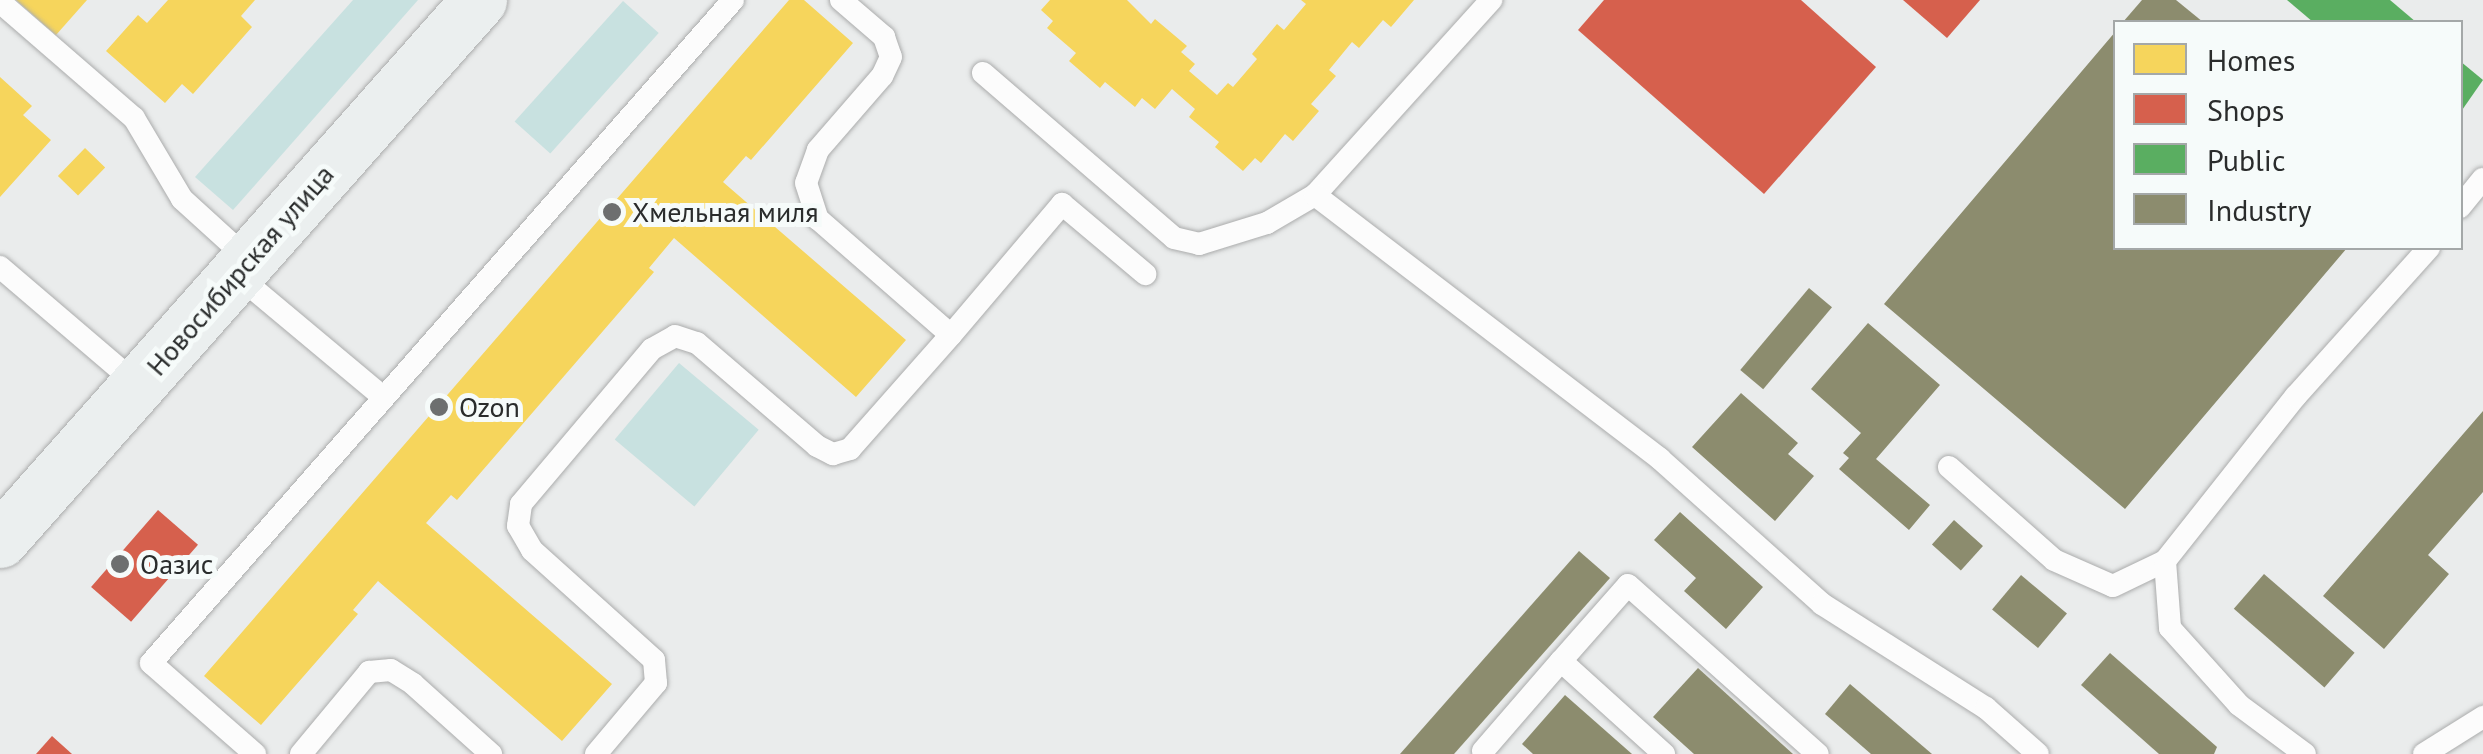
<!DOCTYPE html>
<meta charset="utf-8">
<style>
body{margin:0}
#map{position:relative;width:2483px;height:754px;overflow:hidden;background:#eaecec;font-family:"PT Sans",sans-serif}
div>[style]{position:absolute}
.green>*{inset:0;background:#c8e1e0;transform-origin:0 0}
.homes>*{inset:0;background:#f6d55c;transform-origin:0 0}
.shops>*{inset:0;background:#d6604d;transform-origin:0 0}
.public>*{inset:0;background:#5aae61}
.industry>*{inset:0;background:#8c8c6e;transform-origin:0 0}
.roads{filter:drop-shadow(0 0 2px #abacac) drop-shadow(0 0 2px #abacac)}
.lane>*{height:22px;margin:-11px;padding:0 11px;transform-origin:11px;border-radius:11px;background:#fcfcfc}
.secondary>*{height:55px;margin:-27.5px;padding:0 27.5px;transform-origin:27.5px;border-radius:27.5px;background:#ebefef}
.dots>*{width:28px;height:28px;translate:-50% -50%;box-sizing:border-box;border:5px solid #f6fbfa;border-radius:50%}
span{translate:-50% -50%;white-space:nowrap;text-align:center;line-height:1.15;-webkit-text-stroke:10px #f6fbfa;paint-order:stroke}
.poi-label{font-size:28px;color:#2a2c2c}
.left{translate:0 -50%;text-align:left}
.street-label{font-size:28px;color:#2a2c2c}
.legend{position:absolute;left:2113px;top:20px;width:350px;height:230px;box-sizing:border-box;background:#f6fbfa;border:2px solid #a4a8a8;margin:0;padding:12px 18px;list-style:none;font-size:30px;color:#2a2c2c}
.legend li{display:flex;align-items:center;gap:20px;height:50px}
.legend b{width:50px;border:2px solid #a4a8a8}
</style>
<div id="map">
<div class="green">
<i style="clip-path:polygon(353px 0,418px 0,233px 210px,195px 177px)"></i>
<i style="left:623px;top:1px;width:48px;height:162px;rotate:42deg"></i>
<i style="left:679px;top:363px;width:104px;height:100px;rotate:40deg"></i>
</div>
<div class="homes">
<i style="clip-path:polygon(16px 0,87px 0,56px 35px)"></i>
<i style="clip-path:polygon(168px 0,255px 0,241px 16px,252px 27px,193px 94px,182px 84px,165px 103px,106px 51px,138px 15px,147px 23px)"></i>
<i style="clip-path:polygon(789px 0,804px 0,853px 43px,751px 160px,746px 156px,723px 182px,906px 340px,856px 397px,674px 238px,649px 268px,654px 272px,457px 500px,451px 495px,426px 523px,612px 684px,562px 741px,378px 581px,353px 610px,358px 614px,261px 725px,204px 676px)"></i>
<i style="clip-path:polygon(1050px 0,1127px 0,1151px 24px,1155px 19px,1187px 46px,1181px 52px,1195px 64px,1189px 71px,1217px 95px,1228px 83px,1233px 87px,1257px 59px,1252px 54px,1277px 24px,1284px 30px,1306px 4px,1301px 0,1414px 0,1391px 27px,1383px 20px,1359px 48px,1352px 42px,1329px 70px,1336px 76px,1311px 104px,1319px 111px,1293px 141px,1285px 134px,1261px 163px,1255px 158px,1243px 171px,1215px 147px,1219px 142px,1189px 117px,1195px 109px,1172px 89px,1155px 109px,1142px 98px,1135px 107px,1105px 82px,1100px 88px,1069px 61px,1076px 53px,1047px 28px,1053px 21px,1041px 10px)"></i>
<i style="clip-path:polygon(0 77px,32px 106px,23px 115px,51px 140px,0 197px)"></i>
<i style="left:85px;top:148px;width:28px;height:39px;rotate:44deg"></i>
</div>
<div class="shops">
<i style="clip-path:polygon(1604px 0,1801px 0,1876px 67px,1764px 194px,1578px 30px)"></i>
<i style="clip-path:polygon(1903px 0,1980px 0,1947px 38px)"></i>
<i style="left:158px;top:510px;width:53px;height:102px;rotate:41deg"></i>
<i style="clip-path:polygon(52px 736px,72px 754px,36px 754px)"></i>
</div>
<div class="public">
<i style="clip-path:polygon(2287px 0,2390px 0,2416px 22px,2313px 22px)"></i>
<i style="clip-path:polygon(2460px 61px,2483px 80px,2460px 113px)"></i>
</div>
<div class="industry">
<i style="clip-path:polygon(2142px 0,2176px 0,2203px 22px,2123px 22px)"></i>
<i style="clip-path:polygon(2116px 31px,2116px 248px,2347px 248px,2125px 509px,1884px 304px)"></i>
<i style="left:1809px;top:288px;width:30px;height:107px;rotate:40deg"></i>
<i style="clip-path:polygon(1868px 323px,1940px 385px,1876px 459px,1930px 505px,1909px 530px,1839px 469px,1849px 458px,1843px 453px,1861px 433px,1811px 389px)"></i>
<i style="clip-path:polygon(1741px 393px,1798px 443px,1788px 454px,1814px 476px,1775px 521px,1692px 447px)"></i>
<i style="clip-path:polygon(2483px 411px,2483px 492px,2428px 555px,2449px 574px,2384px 649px,2323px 596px)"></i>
<i style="clip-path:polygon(1680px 512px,1763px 587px,1726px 629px,1684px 591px,1696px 578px,1654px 540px)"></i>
<i style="left:1954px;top:520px;width:39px;height:33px;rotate:42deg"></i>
<i style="clip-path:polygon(1579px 551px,1610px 578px,1454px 754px,1400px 754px)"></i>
<i style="left:2264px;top:574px;width:120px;height:46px;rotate:41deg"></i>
<i style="left:2021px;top:575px;width:60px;height:45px;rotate:40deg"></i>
<i style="clip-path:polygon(2110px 653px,2217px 747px,2214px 754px,2159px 754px,2081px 685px)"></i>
<i style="clip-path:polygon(1698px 668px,1793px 754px,1694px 754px,1653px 717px)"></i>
<i style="clip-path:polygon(1850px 684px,1932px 754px,1871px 754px,1825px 714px)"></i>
<i style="clip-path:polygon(1565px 695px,1632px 754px,1533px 754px,1522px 744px)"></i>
</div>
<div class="roads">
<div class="lane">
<i style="left:841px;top:0;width:57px;rotate:40.7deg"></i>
<i style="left:884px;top:37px;width:21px;rotate:71deg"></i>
<i style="left:891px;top:57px;width:21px;rotate:115deg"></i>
<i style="left:882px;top:76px;width:98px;rotate:130.9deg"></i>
<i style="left:818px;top:150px;width:35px;rotate:110deg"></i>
<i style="left:806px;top:183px;width:38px;rotate:72deg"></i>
<i style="left:818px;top:219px;width:176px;rotate:41.1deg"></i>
<i style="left:951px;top:335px;width:172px;rotate:-49.7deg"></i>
<i style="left:1062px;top:204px;width:109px;rotate:40.1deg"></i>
<i style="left:0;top:2px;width:177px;rotate:40.9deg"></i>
<i style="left:134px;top:118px;width:94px;rotate:59.3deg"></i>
<i style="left:182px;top:199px;width:89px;rotate:42.3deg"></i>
<i style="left:983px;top:73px;width:252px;rotate:40.8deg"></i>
<i style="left:1174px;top:238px;width:26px;rotate:13deg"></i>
<i style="left:1199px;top:244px;width:71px;rotate:-17.2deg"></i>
<i style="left:1267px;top:223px;width:56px;rotate:-30.3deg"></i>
<i style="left:1315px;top:195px;width:263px;rotate:-47.9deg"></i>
<i style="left:1315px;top:195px;width:434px;rotate:37.4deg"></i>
<i style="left:1660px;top:459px;width:217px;rotate:41.8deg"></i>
<i style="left:1822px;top:604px;width:194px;rotate:32.4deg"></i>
<i style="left:1986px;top:708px;width:69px;rotate:41.5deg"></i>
<i style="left:2460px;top:207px;width:36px;rotate:-51deg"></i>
<i style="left:0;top:267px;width:182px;rotate:40.5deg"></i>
<i style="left:237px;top:275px;width:190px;rotate:39.9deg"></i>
<i style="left:1949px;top:467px;width:140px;rotate:41.5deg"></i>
<i style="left:2054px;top:560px;width:64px;rotate:23.8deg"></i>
<i style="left:2113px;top:586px;width:58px;rotate:-25.7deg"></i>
<i style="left:2165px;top:561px;width:211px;rotate:-51.6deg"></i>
<i style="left:2296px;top:396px;width:199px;rotate:-48.1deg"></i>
<i style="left:2165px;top:561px;width:67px;rotate:85.7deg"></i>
<i style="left:2170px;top:628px;width:103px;rotate:48.1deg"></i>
<i style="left:2239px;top:705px;width:82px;rotate:36.6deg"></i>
<i style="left:1561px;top:661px;width:101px;rotate:-48.6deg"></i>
<i style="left:1628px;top:585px;width:254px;rotate:41.7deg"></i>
<i style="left:1483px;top:751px;width:119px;rotate:-49.1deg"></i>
<i style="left:1561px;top:661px;width:139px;rotate:42.1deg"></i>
<i style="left:255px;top:754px;width:138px;rotate:-138.8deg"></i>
<i style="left:151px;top:663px;width:882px;rotate:-48.72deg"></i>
<i style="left:301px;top:754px;width:107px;rotate:-50.3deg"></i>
<i style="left:369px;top:672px;width:22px;rotate:-5deg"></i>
<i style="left:391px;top:670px;width:26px;rotate:32deg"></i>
<i style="left:413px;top:684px;width:105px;rotate:41.9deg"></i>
<i style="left:596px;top:754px;width:93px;rotate:-49.8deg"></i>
<i style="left:656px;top:683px;width:23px;rotate:-95deg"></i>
<i style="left:654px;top:660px;width:164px;rotate:-138deg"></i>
<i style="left:532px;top:550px;width:28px;rotate:-120deg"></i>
<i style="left:518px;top:526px;width:22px;rotate:-82deg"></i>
<i style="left:521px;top:504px;width:203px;rotate:-49.8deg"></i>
<i style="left:652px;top:349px;width:26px;rotate:-29deg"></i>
<i style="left:675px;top:336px;width:23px;rotate:18deg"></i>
<i style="left:697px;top:343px;width:158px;rotate:40.6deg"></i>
<i style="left:817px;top:446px;width:18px;rotate:27deg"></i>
<i style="left:833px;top:454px;width:18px;rotate:-16deg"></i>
<i style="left:850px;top:449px;width:152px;rotate:-48.5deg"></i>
<i style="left:2424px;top:754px;width:70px;rotate:-32.1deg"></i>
</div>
<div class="secondary">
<i style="left:0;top:540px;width:722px;rotate:-48.43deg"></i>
</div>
</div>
<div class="dots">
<i style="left:612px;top:212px;background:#6d6f6f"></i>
<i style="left:439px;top:407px;background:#6d6f6f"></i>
<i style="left:120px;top:564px;background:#6d6f6f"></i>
</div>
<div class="poi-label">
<span class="left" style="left:632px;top:212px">Хмельная миля</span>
<span class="left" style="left:459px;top:407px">Ozon</span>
<span class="left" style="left:140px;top:564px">Оазис</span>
</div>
<div class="street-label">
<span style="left:240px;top:270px;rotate:-49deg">Новосибирская улица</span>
</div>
<ul class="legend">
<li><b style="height:28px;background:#f6d55c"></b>Homes</li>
<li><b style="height:28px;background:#d6604d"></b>Shops</li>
<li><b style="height:28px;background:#5aae61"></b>Public</li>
<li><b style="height:28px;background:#8c8c6e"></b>Industry</li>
</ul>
</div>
